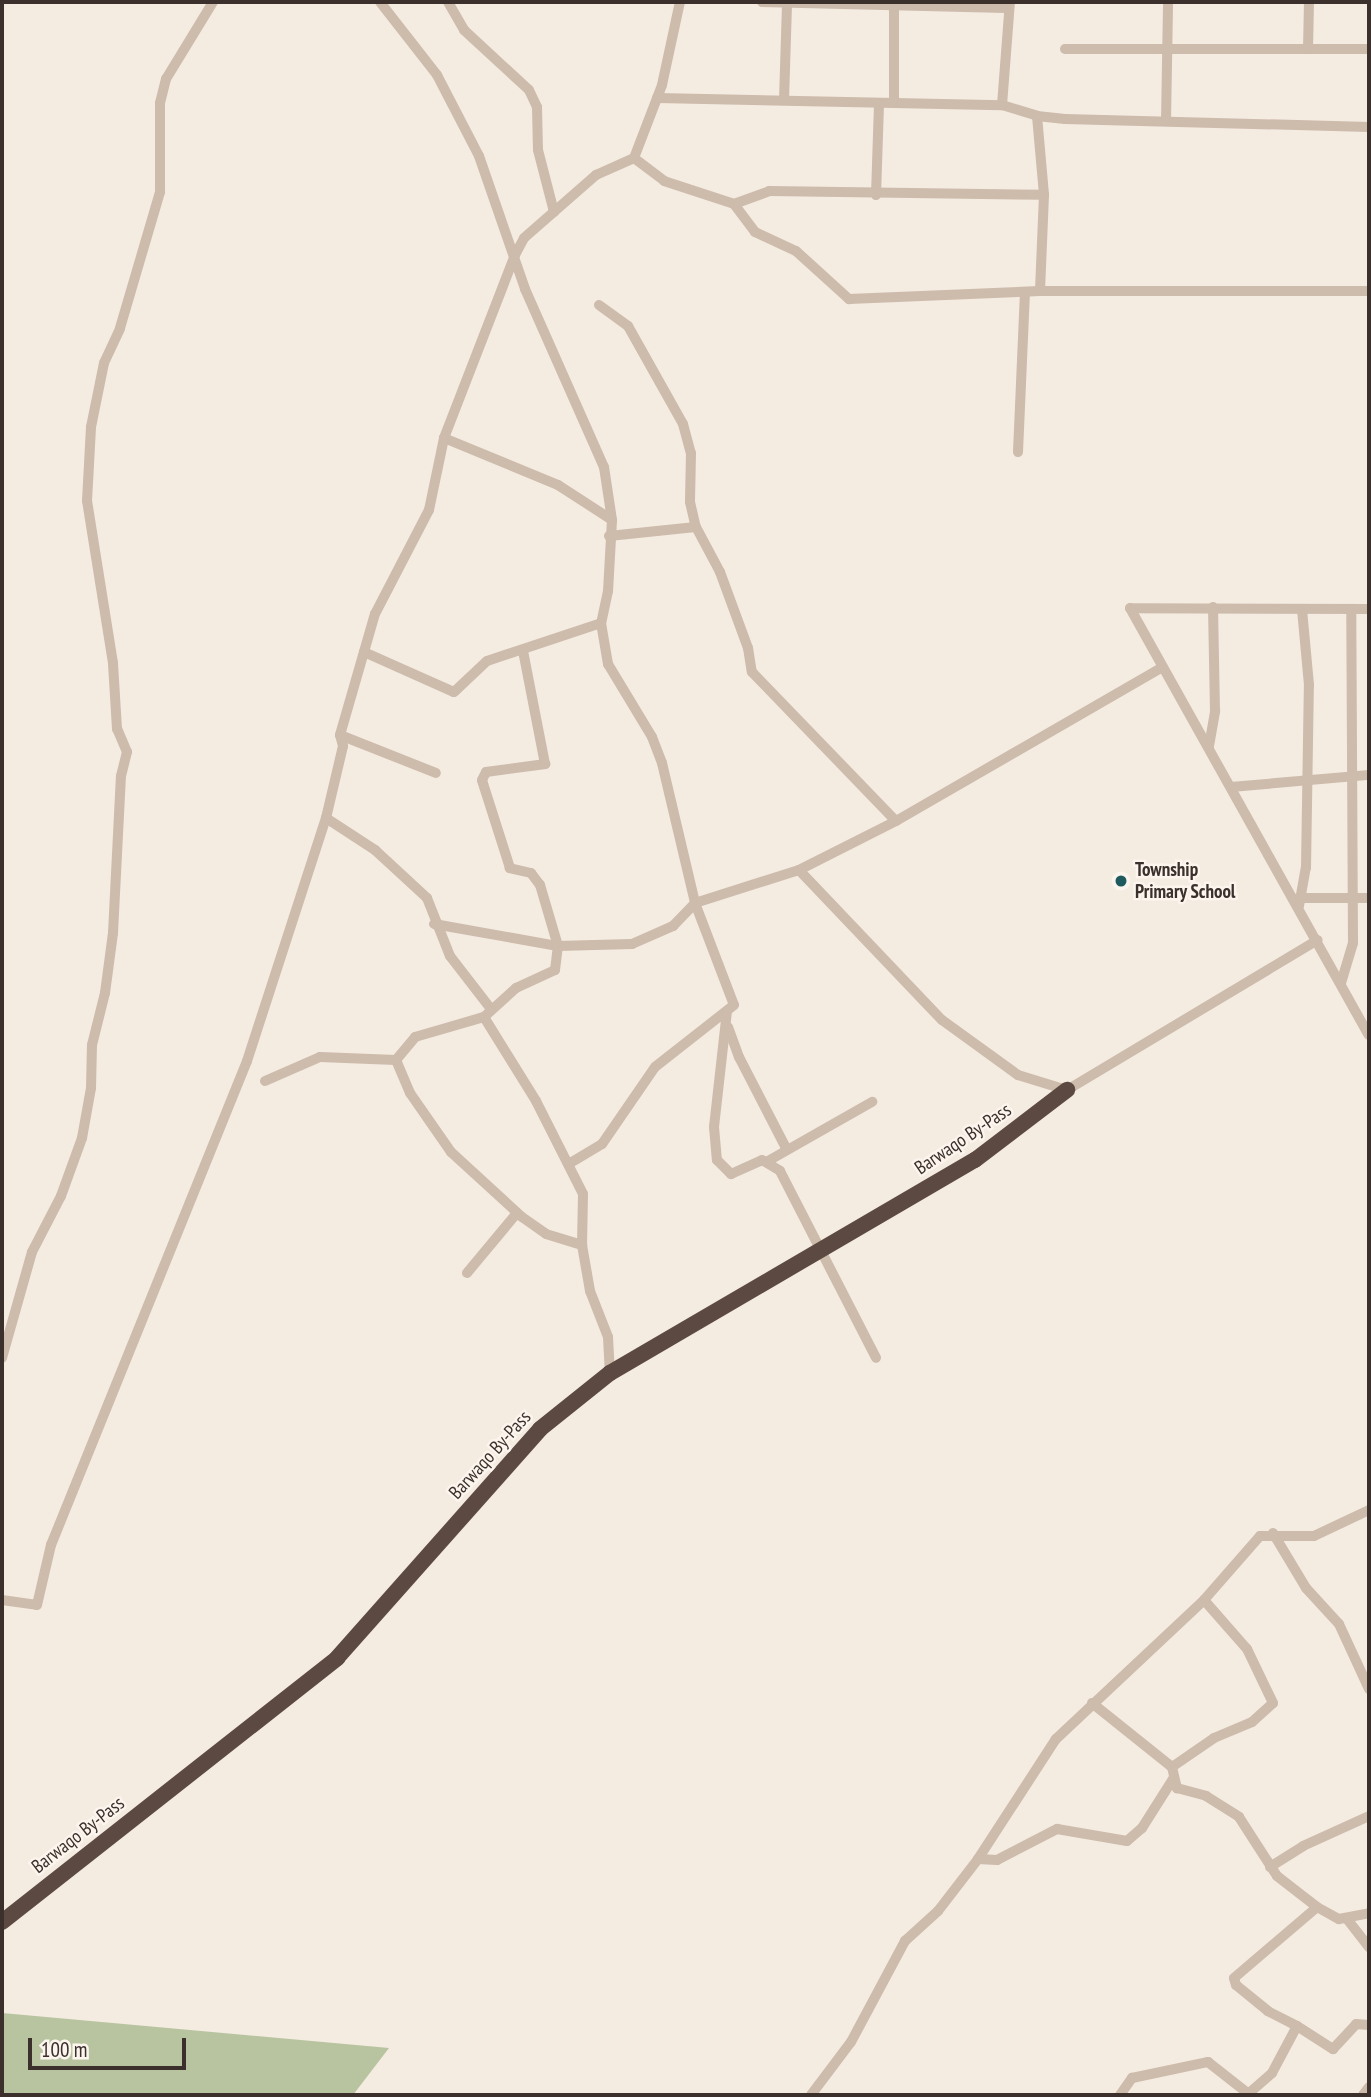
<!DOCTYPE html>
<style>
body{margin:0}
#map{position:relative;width:1371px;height:2097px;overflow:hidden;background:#f4ebe1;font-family:"PT Sans Narrow",sans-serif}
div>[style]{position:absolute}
.green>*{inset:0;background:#b8c4a0}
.minor>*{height:10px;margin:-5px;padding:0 5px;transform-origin:5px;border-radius:5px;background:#cdbbac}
.highway>*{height:16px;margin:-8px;padding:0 8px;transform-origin:8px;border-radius:8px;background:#5c4a42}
.dots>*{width:19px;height:19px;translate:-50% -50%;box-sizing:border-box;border:4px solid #fbf5ee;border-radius:50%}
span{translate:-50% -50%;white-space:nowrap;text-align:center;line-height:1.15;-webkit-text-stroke:5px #fbf5ee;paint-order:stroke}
.poi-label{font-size:19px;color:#3b302b;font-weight:700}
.left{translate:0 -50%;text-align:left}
.street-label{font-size:19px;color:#3b302b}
.frame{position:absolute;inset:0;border:4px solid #3b302b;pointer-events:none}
.scale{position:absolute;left:28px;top:2038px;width:158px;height:32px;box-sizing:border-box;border:4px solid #3b302b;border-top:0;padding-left:9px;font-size:21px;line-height:24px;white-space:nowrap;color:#3b302b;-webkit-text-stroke:5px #fbf5ee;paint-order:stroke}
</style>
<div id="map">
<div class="green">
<i style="clip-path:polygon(2px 2013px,389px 2048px,353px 2095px,2px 2095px)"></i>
</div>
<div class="minor">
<i style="left:380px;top:2px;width:93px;rotate:52deg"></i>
<i style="left:437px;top:75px;width:91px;rotate:62.6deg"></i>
<i style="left:479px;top:156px;width:141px;rotate:70.9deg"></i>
<i style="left:525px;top:289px;width:195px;rotate:66.1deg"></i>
<i style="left:604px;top:467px;width:54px;rotate:81.4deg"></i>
<i style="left:612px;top:520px;width:71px;rotate:93.2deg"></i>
<i style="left:608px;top:591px;width:33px;rotate:102deg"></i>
<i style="left:601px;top:623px;width:42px;rotate:80.3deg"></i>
<i style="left:608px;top:664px;width:85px;rotate:58.9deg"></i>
<i style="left:652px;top:737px;width:28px;rotate:69deg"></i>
<i style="left:662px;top:763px;width:144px;rotate:76.7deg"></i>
<i style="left:695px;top:903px;width:109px;rotate:69.1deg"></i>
<i style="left:734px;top:1005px;width:100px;rotate:141.9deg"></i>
<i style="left:655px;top:1067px;width:93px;rotate:124.5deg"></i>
<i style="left:602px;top:1144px;width:39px;rotate:149deg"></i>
<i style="left:448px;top:2px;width:32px;rotate:60deg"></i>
<i style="left:464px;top:30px;width:88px;rotate:42.7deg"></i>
<i style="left:529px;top:90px;width:19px;rotate:65deg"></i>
<i style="left:537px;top:107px;width:43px;rotate:88.7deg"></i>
<i style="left:538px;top:150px;width:64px;rotate:75.5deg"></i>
<i style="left:762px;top:2px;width:244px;rotate:1.4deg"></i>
<i style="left:1065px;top:49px;width:304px"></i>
<i style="left:1308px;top:49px;width:47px;rotate:-88.8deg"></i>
<i style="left:657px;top:98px;width:345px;rotate:1.2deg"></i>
<i style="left:1002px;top:105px;width:37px;rotate:17deg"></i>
<i style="left:1037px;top:116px;width:28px;rotate:6deg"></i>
<i style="left:1065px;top:119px;width:304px;rotate:1.5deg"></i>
<i style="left:784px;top:100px;width:95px;rotate:-88.2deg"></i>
<i style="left:894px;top:103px;width:97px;rotate:-90deg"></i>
<i style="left:1002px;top:105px;width:103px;rotate:-85.6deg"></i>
<i style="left:1037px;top:116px;width:79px;rotate:84.9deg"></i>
<i style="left:1044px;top:195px;width:96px;rotate:92.4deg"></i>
<i style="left:1166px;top:121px;width:119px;rotate:-89deg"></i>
<i style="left:634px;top:158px;width:38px;rotate:37deg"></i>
<i style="left:664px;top:181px;width:74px;rotate:18.2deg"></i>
<i style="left:734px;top:204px;width:35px;rotate:53deg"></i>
<i style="left:755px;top:232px;width:45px;rotate:24.9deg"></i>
<i style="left:796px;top:251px;width:72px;rotate:42.2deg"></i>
<i style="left:849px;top:299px;width:191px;rotate:-2.4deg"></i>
<i style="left:1040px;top:291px;width:329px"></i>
<i style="left:876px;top:195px;width:91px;rotate:-88.1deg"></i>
<i style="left:734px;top:204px;width:37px;rotate:-20deg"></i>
<i style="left:769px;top:191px;width:275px;rotate:0.8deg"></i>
<i style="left:599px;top:305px;width:36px;rotate:36deg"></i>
<i style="left:628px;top:326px;width:112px;rotate:60.7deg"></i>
<i style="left:683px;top:424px;width:30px;rotate:75deg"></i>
<i style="left:691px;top:453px;width:49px;rotate:91.2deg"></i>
<i style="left:690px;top:502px;width:26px;rotate:77deg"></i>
<i style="left:696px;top:527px;width:51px;rotate:61.9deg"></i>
<i style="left:720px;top:572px;width:81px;rotate:69.8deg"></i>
<i style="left:748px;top:648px;width:24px;rotate:81deg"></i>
<i style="left:752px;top:672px;width:207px;rotate:46deg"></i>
<i style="left:444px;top:438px;width:123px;rotate:22.4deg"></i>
<i style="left:558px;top:485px;width:64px;rotate:32.9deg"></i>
<i style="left:1018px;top:452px;width:160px;rotate:-87.5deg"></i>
<i style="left:609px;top:536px;width:87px;rotate:-5.9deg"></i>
<i style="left:1369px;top:609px;width:239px;rotate:-179.8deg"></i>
<i style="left:1130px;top:608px;width:489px;rotate:60.8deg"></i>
<i style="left:364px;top:652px;width:98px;rotate:24deg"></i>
<i style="left:454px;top:692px;width:45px;rotate:-43.2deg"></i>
<i style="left:487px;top:661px;width:120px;rotate:-18.4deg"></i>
<i style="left:340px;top:735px;width:103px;rotate:21.6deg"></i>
<i style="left:1209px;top:746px;width:36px;rotate:-80deg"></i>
<i style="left:1215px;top:711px;width:104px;rotate:-91.1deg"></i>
<i style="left:1231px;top:787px;width:139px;rotate:-5deg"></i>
<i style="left:326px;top:818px;width:59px;rotate:33.1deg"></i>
<i style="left:375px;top:850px;width:71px;rotate:42.7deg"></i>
<i style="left:427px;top:898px;width:62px;rotate:68.4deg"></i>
<i style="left:450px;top:956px;width:67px;rotate:52.3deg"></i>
<i style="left:799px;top:870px;width:207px;rotate:46.4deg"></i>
<i style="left:942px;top:1020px;width:94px;rotate:35.9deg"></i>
<i style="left:1018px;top:1075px;width:51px;rotate:17deg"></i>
<i style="left:1067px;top:1090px;width:292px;rotate:-30.9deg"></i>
<i style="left:1299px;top:898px;width:70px"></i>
<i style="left:1299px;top:906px;width:39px;rotate:-80deg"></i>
<i style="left:1306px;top:868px;width:183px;rotate:-89.1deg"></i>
<i style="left:1309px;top:685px;width:76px;rotate:-95.3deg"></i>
<i style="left:434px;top:924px;width:126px;rotate:10.1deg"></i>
<i style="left:558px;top:946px;width:74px;rotate:-1.5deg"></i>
<i style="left:632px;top:944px;width:45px;rotate:-23.7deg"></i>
<i style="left:673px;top:926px;width:32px;rotate:-46deg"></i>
<i style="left:695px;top:903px;width:109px;rotate:-17.6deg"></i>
<i style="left:799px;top:870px;width:109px;rotate:-26.8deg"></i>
<i style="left:896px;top:821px;width:306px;rotate:-30deg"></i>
<i style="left:1341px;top:983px;width:42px;rotate:-73.3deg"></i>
<i style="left:1353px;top:943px;width:334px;rotate:-90.3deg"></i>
<i style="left:727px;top:1011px;width:117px;rotate:96.4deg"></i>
<i style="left:714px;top:1127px;width:33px;rotate:85deg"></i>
<i style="left:717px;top:1160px;width:20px;rotate:45deg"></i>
<i style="left:731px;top:1174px;width:34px;rotate:-24deg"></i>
<i style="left:762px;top:1160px;width:21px;rotate:31deg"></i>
<i style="left:780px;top:1171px;width:210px;rotate:62.8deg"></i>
<i style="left:484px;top:1017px;width:99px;rotate:58.2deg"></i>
<i style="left:536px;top:1101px;width:104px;rotate:63.2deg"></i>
<i style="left:583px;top:1194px;width:51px;rotate:91.1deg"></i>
<i style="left:582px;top:1245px;width:47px;rotate:80.1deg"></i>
<i style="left:590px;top:1291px;width:49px;rotate:68.6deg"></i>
<i style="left:608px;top:1337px;width:36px;rotate:87deg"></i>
<i style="left:728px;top:1027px;width:32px;rotate:70deg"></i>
<i style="left:739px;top:1057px;width:102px;rotate:62.7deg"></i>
<i style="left:396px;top:1060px;width:36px;rotate:67deg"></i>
<i style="left:410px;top:1093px;width:72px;rotate:55.2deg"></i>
<i style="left:451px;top:1152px;width:96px;rotate:42.5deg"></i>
<i style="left:522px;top:1217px;width:29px;rotate:35deg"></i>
<i style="left:546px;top:1234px;width:38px;rotate:17deg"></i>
<i style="left:265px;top:1081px;width:60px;rotate:-23.6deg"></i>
<i style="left:320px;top:1057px;width:76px;rotate:2.3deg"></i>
<i style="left:396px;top:1060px;width:30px;rotate:-50deg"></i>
<i style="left:415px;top:1037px;width:72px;rotate:-16.2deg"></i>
<i style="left:484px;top:1017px;width:43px;rotate:-42.2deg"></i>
<i style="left:516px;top:988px;width:43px;rotate:-24.8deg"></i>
<i style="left:555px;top:970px;width:24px;rotate:-83deg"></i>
<i style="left:558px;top:946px;width:64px;rotate:-106.4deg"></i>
<i style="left:540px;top:885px;width:15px;rotate:-127deg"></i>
<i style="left:531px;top:873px;width:22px;rotate:-167deg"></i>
<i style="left:510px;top:868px;width:92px;rotate:-107.7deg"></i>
<i style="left:482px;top:780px;width:9px;rotate:-63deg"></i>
<i style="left:486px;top:772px;width:60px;rotate:-7.7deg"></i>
<i style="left:545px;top:764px;width:115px;rotate:-101deg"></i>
<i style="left:768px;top:1161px;width:120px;rotate:-29.6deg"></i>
<i style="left:467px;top:1273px;width:78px;rotate:-50.2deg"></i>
<i style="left:2px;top:1358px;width:110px;rotate:-74.2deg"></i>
<i style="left:32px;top:1252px;width:63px;rotate:-62.6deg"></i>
<i style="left:61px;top:1196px;width:62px;rotate:-70.1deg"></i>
<i style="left:82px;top:1138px;width:51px;rotate:-79.8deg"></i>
<i style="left:91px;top:1088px;width:43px;rotate:-88.7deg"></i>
<i style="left:92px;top:1045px;width:54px;rotate:-76deg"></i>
<i style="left:105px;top:993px;width:61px;rotate:-82.4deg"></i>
<i style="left:113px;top:933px;width:157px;rotate:-87.1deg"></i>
<i style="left:121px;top:776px;width:25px;rotate:-76deg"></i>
<i style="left:127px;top:752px;width:25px;rotate:-113deg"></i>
<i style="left:117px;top:729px;width:66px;rotate:-93.5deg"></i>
<i style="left:113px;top:663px;width:164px;rotate:-99.1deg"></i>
<i style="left:87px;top:501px;width:74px;rotate:-86.9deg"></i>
<i style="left:91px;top:427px;width:65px;rotate:-78.5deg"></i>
<i style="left:104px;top:363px;width:38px;rotate:-65deg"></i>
<i style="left:120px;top:328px;width:142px;rotate:-73.6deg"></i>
<i style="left:160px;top:192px;width:89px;rotate:-90deg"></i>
<i style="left:160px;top:103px;width:25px;rotate:-76deg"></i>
<i style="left:166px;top:79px;width:90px;rotate:-58.6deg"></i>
<i style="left:1273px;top:1533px;width:64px;rotate:59deg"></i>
<i style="left:1306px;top:1588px;width:49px;rotate:47.5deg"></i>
<i style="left:1339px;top:1624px;width:72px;rotate:65.2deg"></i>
<i style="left:2px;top:1600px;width:35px;rotate:8deg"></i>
<i style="left:37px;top:1605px;width:62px;rotate:-76.9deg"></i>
<i style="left:51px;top:1545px;width:522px;rotate:-67.95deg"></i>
<i style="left:247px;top:1061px;width:256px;rotate:-72deg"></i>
<i style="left:326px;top:818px;width:74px;rotate:-76.7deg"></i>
<i style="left:343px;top:746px;width:11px;rotate:-105deg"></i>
<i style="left:340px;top:735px;width:126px;rotate:-73.9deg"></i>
<i style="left:375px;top:614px;width:117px;rotate:-62.6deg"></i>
<i style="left:429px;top:510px;width:74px;rotate:-78.2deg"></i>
<i style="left:444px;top:438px;width:196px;rotate:-68.8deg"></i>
<i style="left:515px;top:255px;width:19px;rotate:-62deg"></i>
<i style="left:524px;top:238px;width:96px;rotate:-41.2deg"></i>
<i style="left:596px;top:175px;width:42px;rotate:-24.1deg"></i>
<i style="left:634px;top:158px;width:78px;rotate:-69deg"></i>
<i style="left:662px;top:85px;width:85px;rotate:-77.8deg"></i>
<i style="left:1092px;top:1703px;width:102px;rotate:38.7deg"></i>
<i style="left:1172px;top:1767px;width:22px;rotate:77deg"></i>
<i style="left:1177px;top:1788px;width:30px;rotate:15deg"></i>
<i style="left:1206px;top:1796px;width:39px;rotate:32deg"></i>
<i style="left:1239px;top:1817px;width:70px;rotate:57.2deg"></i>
<i style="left:1277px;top:1876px;width:51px;rotate:37.8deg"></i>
<i style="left:1317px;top:1907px;width:25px;rotate:29deg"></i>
<i style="left:1339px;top:1919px;width:31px;rotate:-11deg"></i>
<i style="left:1172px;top:1767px;width:51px;rotate:-34.6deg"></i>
<i style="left:1214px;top:1738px;width:41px;rotate:-22.8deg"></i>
<i style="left:1252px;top:1722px;width:28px;rotate:-42deg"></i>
<i style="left:1273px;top:1703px;width:60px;rotate:-115.7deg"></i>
<i style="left:1247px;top:1649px;width:65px;rotate:-131.3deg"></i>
<i style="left:978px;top:1859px;width:19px;rotate:3deg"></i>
<i style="left:997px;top:1860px;width:68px;rotate:-27.3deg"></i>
<i style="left:1057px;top:1829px;width:71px;rotate:9.7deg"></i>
<i style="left:1127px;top:1841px;width:20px;rotate:-41deg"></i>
<i style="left:1142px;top:1828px;width:58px;rotate:-57.7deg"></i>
<i style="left:1270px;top:1867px;width:39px;rotate:-32deg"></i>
<i style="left:1303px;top:1846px;width:72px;rotate:-24.4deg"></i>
<i style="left:1347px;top:1919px;width:36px;rotate:52deg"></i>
<i style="left:1297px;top:2026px;width:33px;rotate:-153deg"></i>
<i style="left:1268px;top:2011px;width:41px;rotate:-140.9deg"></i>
<i style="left:1236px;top:1985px;width:7px;rotate:-106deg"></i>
<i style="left:1234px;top:1978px;width:109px;rotate:-40.5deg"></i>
<i style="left:1248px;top:2094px;width:32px;rotate:-41deg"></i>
<i style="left:1272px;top:2073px;width:53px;rotate:-62deg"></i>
<i style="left:1297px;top:2026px;width:43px;rotate:32.6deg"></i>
<i style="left:1333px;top:2049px;width:34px;rotate:-47deg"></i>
<i style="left:1356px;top:2024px;width:13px;rotate:4deg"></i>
<i style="left:811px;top:2095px;width:66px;rotate:-53deg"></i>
<i style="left:851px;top:2042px;width:115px;rotate:-61.9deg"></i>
<i style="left:905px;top:1941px;width:45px;rotate:-42.3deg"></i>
<i style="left:938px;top:1911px;width:66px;rotate:-52.4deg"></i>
<i style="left:978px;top:1859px;width:143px;rotate:-57deg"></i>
<i style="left:1056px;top:1739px;width:203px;rotate:-43.2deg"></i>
<i style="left:1204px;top:1600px;width:85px;rotate:-48.8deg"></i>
<i style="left:1260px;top:1536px;width:54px"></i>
<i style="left:1314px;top:1536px;width:61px;rotate:-25.3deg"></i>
<i style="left:1120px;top:2095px;width:21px;rotate:-55deg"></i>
<i style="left:1132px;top:2078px;width:78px;rotate:-11.9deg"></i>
<i style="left:1208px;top:2062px;width:53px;rotate:38.2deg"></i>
<i style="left:1363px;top:2095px;width:10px;rotate:-53deg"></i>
</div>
<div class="highway">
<i style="left:2px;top:1922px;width:427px;rotate:-38.2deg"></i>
<i style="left:337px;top:1658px;width:306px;rotate:-48.4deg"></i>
<i style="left:540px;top:1429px;width:90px;rotate:-38.7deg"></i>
<i style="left:610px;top:1373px;width:423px;rotate:-30.3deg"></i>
<i style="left:975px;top:1160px;width:116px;rotate:-37.3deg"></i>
</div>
<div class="dots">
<i style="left:1121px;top:881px;background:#1f5a5e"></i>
</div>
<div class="poi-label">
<span class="left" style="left:1135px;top:881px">Township<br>Primary School</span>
</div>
<div class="street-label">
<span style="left:963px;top:1139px;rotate:-34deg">Barwaqo By-Pass</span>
<span style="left:490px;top:1455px;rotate:-48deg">Barwaqo By-Pass</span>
<span style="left:78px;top:1835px;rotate:-38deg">Barwaqo By-Pass</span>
</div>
<div class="frame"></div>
<div class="scale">100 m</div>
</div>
